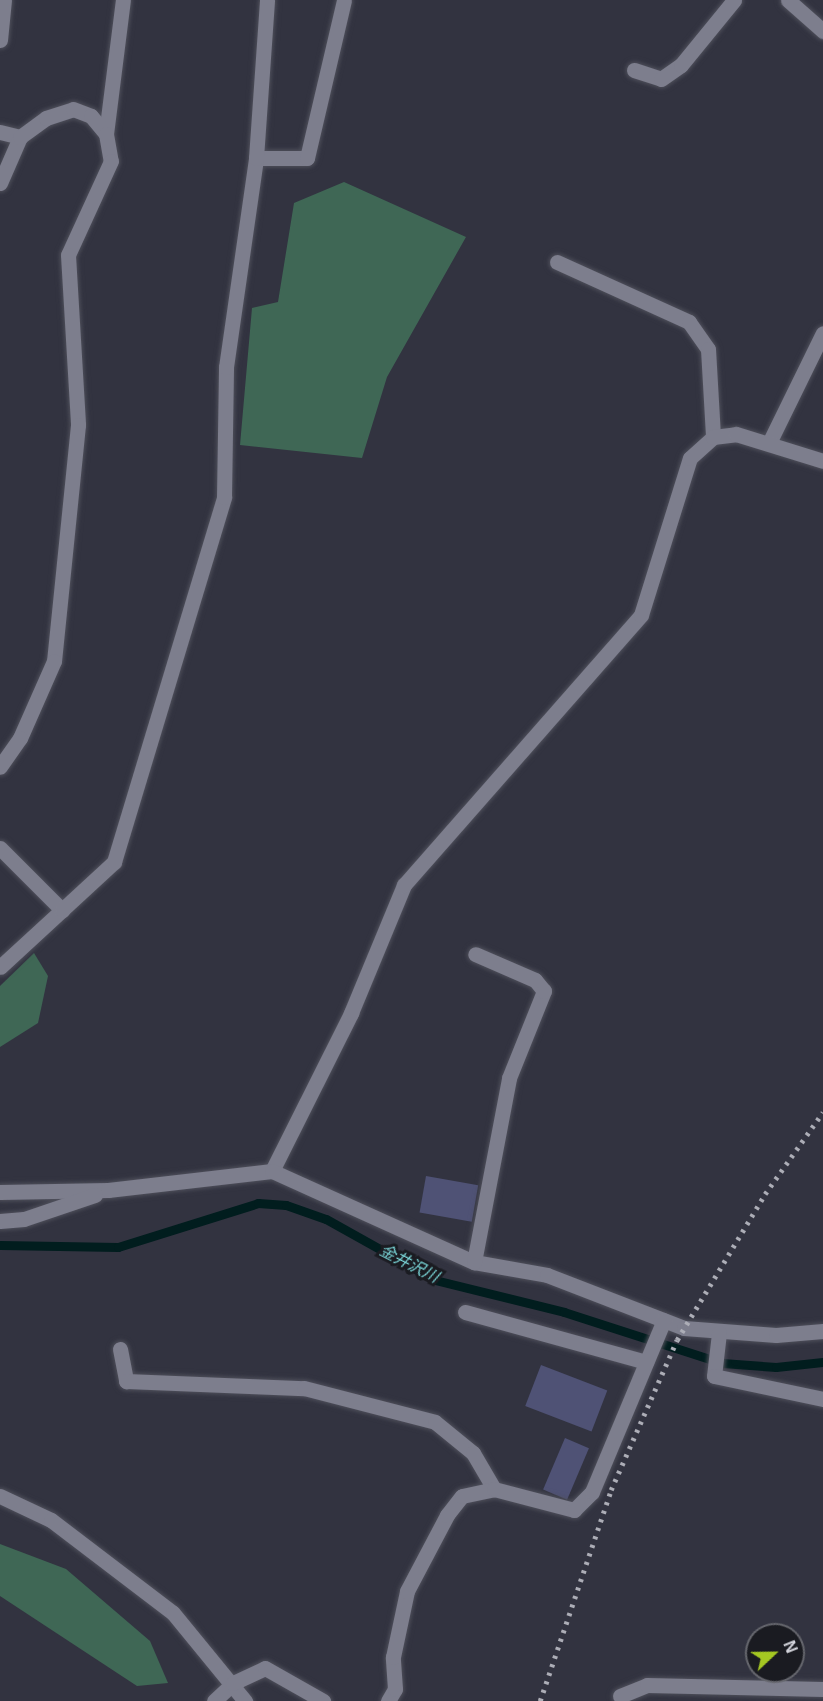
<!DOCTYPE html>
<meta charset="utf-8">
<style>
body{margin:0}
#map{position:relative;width:823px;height:1701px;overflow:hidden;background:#323340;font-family:Arial,"Noto Sans JP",sans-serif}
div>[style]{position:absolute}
.green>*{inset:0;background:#3f6755}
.stream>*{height:9px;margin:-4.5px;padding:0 4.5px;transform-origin:4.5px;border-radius:4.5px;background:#011d1e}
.building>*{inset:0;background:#4f5275;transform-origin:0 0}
.roads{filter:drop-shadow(0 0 2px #4e4f5a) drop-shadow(0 0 2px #4e4f5a)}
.minor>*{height:15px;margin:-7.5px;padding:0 7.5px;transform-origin:7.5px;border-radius:7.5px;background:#7d7e8d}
.rail>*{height:4.5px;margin-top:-2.25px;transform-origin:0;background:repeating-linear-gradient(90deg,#adaeb7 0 3px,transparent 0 9px)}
span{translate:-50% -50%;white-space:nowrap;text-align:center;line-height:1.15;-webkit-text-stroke:6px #1a1b21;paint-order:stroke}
.water-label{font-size:16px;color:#79d4d6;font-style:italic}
.north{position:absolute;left:745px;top:1623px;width:60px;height:60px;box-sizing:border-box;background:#1a1b21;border:2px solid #65666d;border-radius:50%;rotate:68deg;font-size:16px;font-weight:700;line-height:24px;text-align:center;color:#d5d6de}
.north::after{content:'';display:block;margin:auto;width:21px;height:27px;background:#a5c822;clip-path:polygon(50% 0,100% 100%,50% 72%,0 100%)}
</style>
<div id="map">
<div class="green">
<i style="clip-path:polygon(344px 182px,466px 237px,387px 377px,362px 458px,240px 445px,252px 308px,278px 302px,294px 203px)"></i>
<i style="clip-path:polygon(34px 953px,48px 976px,38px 1023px,0 1047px,0 986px)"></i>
<i style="clip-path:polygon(0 1544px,66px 1569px,150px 1641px,168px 1683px,137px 1686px,0 1596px)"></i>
</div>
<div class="stream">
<i style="left:0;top:1245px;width:118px;rotate:1deg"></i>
<i style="left:118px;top:1247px;width:147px;rotate:-17.4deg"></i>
<i style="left:258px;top:1203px;width:28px;rotate:4deg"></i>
<i style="left:286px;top:1205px;width:42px;rotate:19.3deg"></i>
<i style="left:326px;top:1219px;width:125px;rotate:29.2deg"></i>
<i style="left:435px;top:1280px;width:133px;rotate:13.9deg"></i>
<i style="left:564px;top:1312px;width:166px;rotate:17.9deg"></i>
<i style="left:722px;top:1363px;width:54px;rotate:4.2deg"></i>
<i style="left:776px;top:1367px;width:47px;rotate:-6.1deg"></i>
</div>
<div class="building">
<i style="left:426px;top:1176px;width:53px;height:37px;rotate:10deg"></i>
<i style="left:541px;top:1365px;width:71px;height:44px;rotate:21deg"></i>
<i style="left:565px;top:1438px;width:26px;height:56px;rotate:23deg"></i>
</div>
<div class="roads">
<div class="minor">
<i style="left:788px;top:0;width:47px;rotate:41.5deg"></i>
<i style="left:0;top:40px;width:40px;rotate:-84.3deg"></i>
<i style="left:634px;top:70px;width:28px;rotate:18deg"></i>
<i style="left:661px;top:79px;width:24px;rotate:-35deg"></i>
<i style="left:681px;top:65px;width:84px;rotate:-50.8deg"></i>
<i style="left:0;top:132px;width:21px;rotate:14deg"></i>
<i style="left:106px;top:134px;width:135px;rotate:-82.8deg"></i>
<i style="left:256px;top:158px;width:51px"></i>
<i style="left:307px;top:158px;width:162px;rotate:-76.8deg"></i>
<i style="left:0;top:183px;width:50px;rotate:-66.5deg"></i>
<i style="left:20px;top:137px;width:32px;rotate:-36deg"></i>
<i style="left:46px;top:118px;width:28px;rotate:-18deg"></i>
<i style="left:73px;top:109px;width:19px;rotate:21deg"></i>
<i style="left:91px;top:116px;width:23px;rotate:50deg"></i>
<i style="left:106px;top:134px;width:27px;rotate:80deg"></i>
<i style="left:111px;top:161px;width:103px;rotate:114.6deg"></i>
<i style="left:68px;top:255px;width:170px;rotate:86.6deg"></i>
<i style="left:78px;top:425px;width:237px;rotate:95.8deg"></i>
<i style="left:54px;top:661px;width:84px;rotate:113.8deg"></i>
<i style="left:20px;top:738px;width:35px;rotate:125deg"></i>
<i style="left:557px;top:262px;width:145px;rotate:24.4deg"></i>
<i style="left:689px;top:322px;width:33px;rotate:55deg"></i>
<i style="left:708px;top:349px;width:88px;rotate:86.7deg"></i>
<i style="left:770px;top:441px;width:120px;rotate:-63.9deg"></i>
<i style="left:0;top:848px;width:88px;rotate:45deg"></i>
<i style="left:62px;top:910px;width:84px;rotate:137.4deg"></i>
<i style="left:62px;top:910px;width:71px;rotate:-42.7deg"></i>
<i style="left:114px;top:862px;width:381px;rotate:-73.2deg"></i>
<i style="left:224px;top:497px;width:130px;rotate:-89.1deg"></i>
<i style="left:226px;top:367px;width:211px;rotate:-81.8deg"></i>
<i style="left:256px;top:158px;width:158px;rotate:-86deg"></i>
<i style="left:272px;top:1171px;width:177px;rotate:-63.4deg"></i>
<i style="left:351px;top:1013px;width:139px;rotate:-67.5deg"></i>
<i style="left:404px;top:885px;width:359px;rotate:-48.7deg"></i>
<i style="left:641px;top:615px;width:164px;rotate:-72.7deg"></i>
<i style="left:690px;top:458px;width:31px;rotate:-42deg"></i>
<i style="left:713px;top:437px;width:23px;rotate:-7deg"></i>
<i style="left:736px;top:434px;width:91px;rotate:17.2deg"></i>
<i style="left:0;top:1192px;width:108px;rotate:-1.1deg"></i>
<i style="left:108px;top:1190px;width:165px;rotate:-6.6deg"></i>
<i style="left:272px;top:1171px;width:222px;rotate:24.3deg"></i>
<i style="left:474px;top:1262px;width:74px;rotate:10.1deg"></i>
<i style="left:547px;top:1275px;width:147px;rotate:21.1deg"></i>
<i style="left:684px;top:1328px;width:92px;rotate:4.4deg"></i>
<i style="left:776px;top:1335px;width:47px;rotate:-4.9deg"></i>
<i style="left:0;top:1221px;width:24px;rotate:-5deg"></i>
<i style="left:24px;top:1219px;width:75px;rotate:-18.7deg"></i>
<i style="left:474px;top:1262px;width:187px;rotate:-79.2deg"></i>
<i style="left:509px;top:1078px;width:94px;rotate:-68.1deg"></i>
<i style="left:544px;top:991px;width:14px;rotate:-129deg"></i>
<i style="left:535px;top:980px;width:65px;rotate:-156.6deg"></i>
<i style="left:465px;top:1312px;width:188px;rotate:15.4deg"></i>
<i style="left:719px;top:1333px;width:43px;rotate:96.6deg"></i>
<i style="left:714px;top:1376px;width:111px;rotate:11.9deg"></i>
<i style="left:120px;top:1349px;width:33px;rotate:79deg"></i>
<i style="left:126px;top:1381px;width:178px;rotate:2.3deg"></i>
<i style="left:304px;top:1388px;width:135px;rotate:14.5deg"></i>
<i style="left:435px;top:1422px;width:49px;rotate:39.2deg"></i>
<i style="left:473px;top:1453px;width:42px;rotate:59.7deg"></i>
<i style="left:0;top:1496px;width:56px;rotate:25.2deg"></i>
<i style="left:51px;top:1520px;width:153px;rotate:37.3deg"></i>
<i style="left:173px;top:1613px;width:114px;rotate:50.7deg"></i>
<i style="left:620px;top:1696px;width:29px;rotate:-22deg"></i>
<i style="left:647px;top:1685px;width:176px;rotate:1.3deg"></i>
<i style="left:214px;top:1701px;width:26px;rotate:-43deg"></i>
<i style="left:233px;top:1683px;width:35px;rotate:-25deg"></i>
<i style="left:265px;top:1668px;width:67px;rotate:29.6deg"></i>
<i style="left:388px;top:1701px;width:14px;rotate:-60deg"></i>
<i style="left:395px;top:1689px;width:32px;rotate:-94deg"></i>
<i style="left:393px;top:1657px;width:67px;rotate:-78deg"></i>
<i style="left:407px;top:1591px;width:86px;rotate:-62.2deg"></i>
<i style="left:447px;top:1515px;width:24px;rotate:-52deg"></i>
<i style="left:462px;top:1496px;width:33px;rotate:-12deg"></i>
<i style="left:494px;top:1489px;width:83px;rotate:14.7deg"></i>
<i style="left:574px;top:1510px;width:25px;rotate:-45deg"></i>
<i style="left:592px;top:1492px;width:186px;rotate:-67.3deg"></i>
</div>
</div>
<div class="rail">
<i style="left:540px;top:1701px;width:223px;rotate:-71.4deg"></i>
<i style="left:611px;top:1490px;width:164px;rotate:-66.3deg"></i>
<i style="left:677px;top:1340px;width:170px;rotate:-58.9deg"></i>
<i style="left:765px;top:1194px;width:100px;rotate:-54.7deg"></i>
</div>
<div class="water-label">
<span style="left:409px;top:1264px;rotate:27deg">金井沢川</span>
</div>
<div class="north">N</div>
</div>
